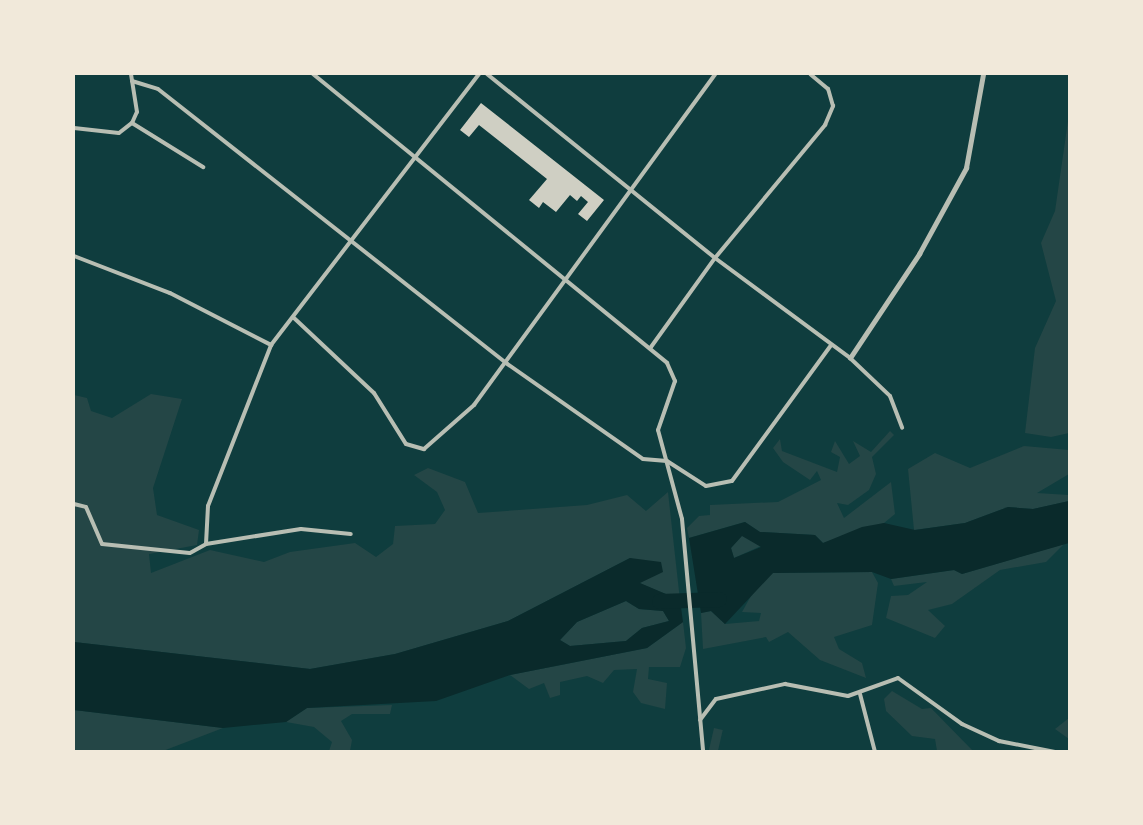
<!DOCTYPE html>
<style>
body{margin:0}
#map{position:relative;width:1143px;height:825px;overflow:hidden;background:#0f3d3e;font-family:"Fira Sans Condensed",sans-serif}
div>[style]{position:absolute}
.green>*{inset:0;background:#244646;transform-origin:0 0}
.water>*{inset:0;background:#0a2a2b}
.river>*{height:15px;margin:-7.5px;padding:0 7.5px;transform-origin:7.5px;border-radius:7.5px;background:#0a2a2b}
.building>*{inset:0;background:#cfcfc3}
.minor>*{height:4px;margin:-2px;padding:0 2px;transform-origin:2px;border-radius:2px;background:#b8beb3}
.tertiary>*{height:4.5px;margin:-2.25px;padding:0 2.25px;transform-origin:2.25px;border-radius:2.25px;background:#b8beb3}
span{translate:-50% -50%;white-space:nowrap;text-align:center;line-height:1.15;-webkit-text-stroke:5px #f1e9da;paint-order:stroke}
.frame{position:absolute;inset:0;border:75px solid #f1e9da;pointer-events:none}
</style>
<div id="map">
<div class="green">
<i style="clip-path:polygon(1069px 114px,1069px 433px,1051px 437px,1025px 433px,1035px 348px,1056px 301px,1041px 243px,1055px 211px)"></i>
<i style="clip-path:polygon(151px 394px,182px 399px,153px 488px,157px 515px,199px 530px,197px 545px,149px 554px,151px 573px,210px 550px,264px 562px,290px 552px,355px 543px,376px 557px,393px 544px,395px 526px,435px 524px,445px 510px,437px 492px,414px 475px,428px 468px,465px 482px,478px 513px,587px 505px,627px 495px,646px 511px,668px 492px,680px 600px,639px 583px,647px 564px,630px 558px,508px 621px,395px 654px,310px 669px,74px 642px,74px 395px,87px 398px,91px 411px,112px 418px)"></i>
<i style="clip-path:polygon(890px 431px,894px 435px,872px 457px,876px 474px,869px 490px,848px 505px,837px 503px,844px 518px,891px 482px,895px 514px,884px 523px,823px 543px,815px 535px,760px 532px,745px 522px,689px 538px,687px 528px,699px 516px,710px 515px,710px 505px,778px 502px,821px 480px,817px 471px,810px 480px,783px 462px,773px 448px,780px 439px,782px 451px,837px 472px,840px 457px,831px 452px,835px 441px,849px 464px,860px 456px,853px 441px,871px 452px)"></i>
<i style="clip-path:polygon(1024px 446px,1069px 450px,1069px 474px,1037px 493px,1069px 495px,1069px 501px,1033px 509px,1008px 507px,965px 523px,914px 530px,908px 469px,935px 453px,970px 468px)"></i>
<i style="clip-path:polygon(742px 535px,761px 546px,734px 558px,731px 548px)"></i>
<i style="clip-path:polygon(1064px 544px,1046px 562px,1000px 570px,952px 604px,928px 610px,945px 626px,935px 638px,886px 618px,891px 596px,908px 595px,927px 582px,894px 586px,891px 579px,954px 570px,962px 574px)"></i>
<i style="clip-path:polygon(872px 572px,878px 583px,872px 625px,834px 637px,839px 649px,862px 663px,866px 678px,820px 660px,788px 632px,769px 642px,766px 637px,703px 649px,701px 613px,711px 611px,725px 624px,759px 621px,761px 613px,742px 612px,757px 585px,773px 573px)"></i>
<i style="clip-path:polygon(626px 601px,639px 609px,663px 611px,669px 621px,642px 628px,626px 641px,570px 646px,560px 640px,577px 622px)"></i>
<i style="clip-path:polygon(683px 622px,686px 648px,680px 667px,649px 667px,648px 679px,667px 683px,665px 709px,641px 703px,633px 692px,637px 669px,614px 670px,603px 683px,587px 676px,560px 682px,560px 695px,550px 698px,544px 683px,529px 689px,510px 675px,647px 648px)"></i>
<i style="clip-path:polygon(892px 691px,922px 709px,931px 708px,973px 751px,984px 751px,937px 751px,935px 739px,912px 736px,886px 711px,884px 699px)"></i>
<i style="clip-path:polygon(392px 705px,390px 714px,352px 714px,341px 721px,352px 740px,350px 751px,329px 751px,332px 742px,314px 727px,286px 722px,307px 708px)"></i>
<i style="clip-path:polygon(74px 710px,223px 728px,163px 751px,74px 752px)"></i>
<i style="clip-path:polygon(1069px 718px,1069px 739px,1055px 729px)"></i>
<i style="left:714px;top:728px;width:9px;height:24px;rotate:13deg"></i>
</div>
<div class="water">
<i style="clip-path:polygon(evenodd,1069px 501px,1069px 543px,962px 574px,954px 570px,891px 579px,872px 572px,773px 573px,725px 624px,711px 611px,701px 613px,689px 538px,745px 522px,760px 532px,815px 535px,823px 543px,862px 527px,884px 523px,915px 530px,965px 523px,1008px 507px,1033px 509px,1069px 501px,742px 536px,761px 547px,734px 558px,731px 548px,742px 536px)"></i>
<i style="clip-path:polygon(evenodd,630px 558px,661px 562px,663px 572px,640px 583px,680px 600px,683px 622px,647px 648px,510px 675px,436px 701px,307px 708px,286px 722px,223px 728px,74px 710px,74px 642px,310px 669px,395px 654px,508px 621px,630px 558px,626px 601px,639px 609px,663px 611px,669px 621px,642px 628px,626px 641px,570px 646px,560px 640px,577px 622px,626px 601px)"></i>
</div>
<div class="river">
<i style="left:659px;top:601px;width:60px;rotate:-1.9deg"></i>
</div>
<div class="building">
<i style="clip-path:polygon(481px 103px,604px 200px,587px 221px,578px 214px,588px 202px,581px 196px,577px 201px,570px 195px,556px 212px,543px 202px,539px 208px,529px 200px,547px 179px,479px 125px,469px 137px,460px 130px)"></i>
</div>
<div class="minor">
<i style="left:313px;top:74px;width:457px;rotate:39.2deg"></i>
<i style="left:667px;top:363px;width:20px;rotate:66deg"></i>
<i style="left:675px;top:381px;width:52px;rotate:109.1deg"></i>
<i style="left:658px;top:430px;width:92px;rotate:74.9deg"></i>
<i style="left:682px;top:519px;width:234px;rotate:84.8deg"></i>
<i style="left:487px;top:74px;width:293px;rotate:38.9deg"></i>
<i style="left:715px;top:258px;width:168px;rotate:36.5deg"></i>
<i style="left:850px;top:358px;width:55px;rotate:43.5deg"></i>
<i style="left:890px;top:396px;width:34px;rotate:69deg"></i>
<i style="left:132px;top:81px;width:27px;rotate:17deg"></i>
<i style="left:158px;top:89px;width:443px;rotate:38.2deg"></i>
<i style="left:506px;top:363px;width:167px;rotate:35deg"></i>
<i style="left:643px;top:459px;width:24px;rotate:5deg"></i>
<i style="left:667px;top:461px;width:46px;rotate:32.7deg"></i>
<i style="left:706px;top:486px;width:26px;rotate:-11deg"></i>
<i style="left:732px;top:481px;width:168px;rotate:-53.9deg"></i>
<i style="left:132px;top:123px;width:84px;rotate:31.8deg"></i>
<i style="left:74px;top:128px;width:45px;rotate:6.3deg"></i>
<i style="left:119px;top:133px;width:16px;rotate:-38deg"></i>
<i style="left:132px;top:123px;width:12px;rotate:-66deg"></i>
<i style="left:137px;top:112px;width:38px;rotate:-99deg"></i>
<i style="left:74px;top:256px;width:103px;rotate:21.1deg"></i>
<i style="left:170px;top:293px;width:114px;rotate:27.2deg"></i>
<i style="left:294px;top:318px;width:110px;rotate:43.2deg"></i>
<i style="left:374px;top:393px;width:60px;rotate:57.9deg"></i>
<i style="left:406px;top:444px;width:19px;rotate:16deg"></i>
<i style="left:424px;top:449px;width:67px;rotate:-41.3deg"></i>
<i style="left:474px;top:405px;width:409px;rotate:-53.9deg"></i>
<i style="left:651px;top:347px;width:110px;rotate:-54.3deg"></i>
<i style="left:715px;top:258px;width:173px;rotate:-50.4deg"></i>
<i style="left:825px;top:125px;width:21px;rotate:-67deg"></i>
<i style="left:833px;top:106px;width:18px;rotate:-106deg"></i>
<i style="left:828px;top:89px;width:23px;rotate:-140deg"></i>
<i style="left:74px;top:504px;width:12px;rotate:14deg"></i>
<i style="left:86px;top:507px;width:40px;rotate:66.6deg"></i>
<i style="left:102px;top:544px;width:88px;rotate:5.8deg"></i>
<i style="left:190px;top:553px;width:18px;rotate:-29deg"></i>
<i style="left:206px;top:544px;width:38px;rotate:-87deg"></i>
<i style="left:208px;top:506px;width:173px;rotate:-68.6deg"></i>
<i style="left:271px;top:345px;width:342px;rotate:-52.5deg"></i>
<i style="left:206px;top:544px;width:96px;rotate:-9deg"></i>
<i style="left:301px;top:529px;width:50px;rotate:5.7deg"></i>
<i style="left:860px;top:694px;width:60px;rotate:75.5deg"></i>
<i style="left:700px;top:720px;width:26px;rotate:-53deg"></i>
<i style="left:716px;top:699px;width:71px;rotate:-12.3deg"></i>
<i style="left:785px;top:684px;width:64px;rotate:10.8deg"></i>
<i style="left:848px;top:696px;width:53px;rotate:-19.8deg"></i>
<i style="left:898px;top:678px;width:79px;rotate:35.7deg"></i>
<i style="left:962px;top:724px;width:41px;rotate:24.7deg"></i>
<i style="left:999px;top:741px;width:57px;rotate:11.1deg"></i>
</div>
<div class="tertiary">
<i style="left:850px;top:358px;width:125px;rotate:-56.4deg"></i>
<i style="left:919px;top:254px;width:98px;rotate:-61.3deg"></i>
<i style="left:966px;top:168px;width:96px;rotate:-79.7deg"></i>
</div>
<div class="frame"></div>
</div>
